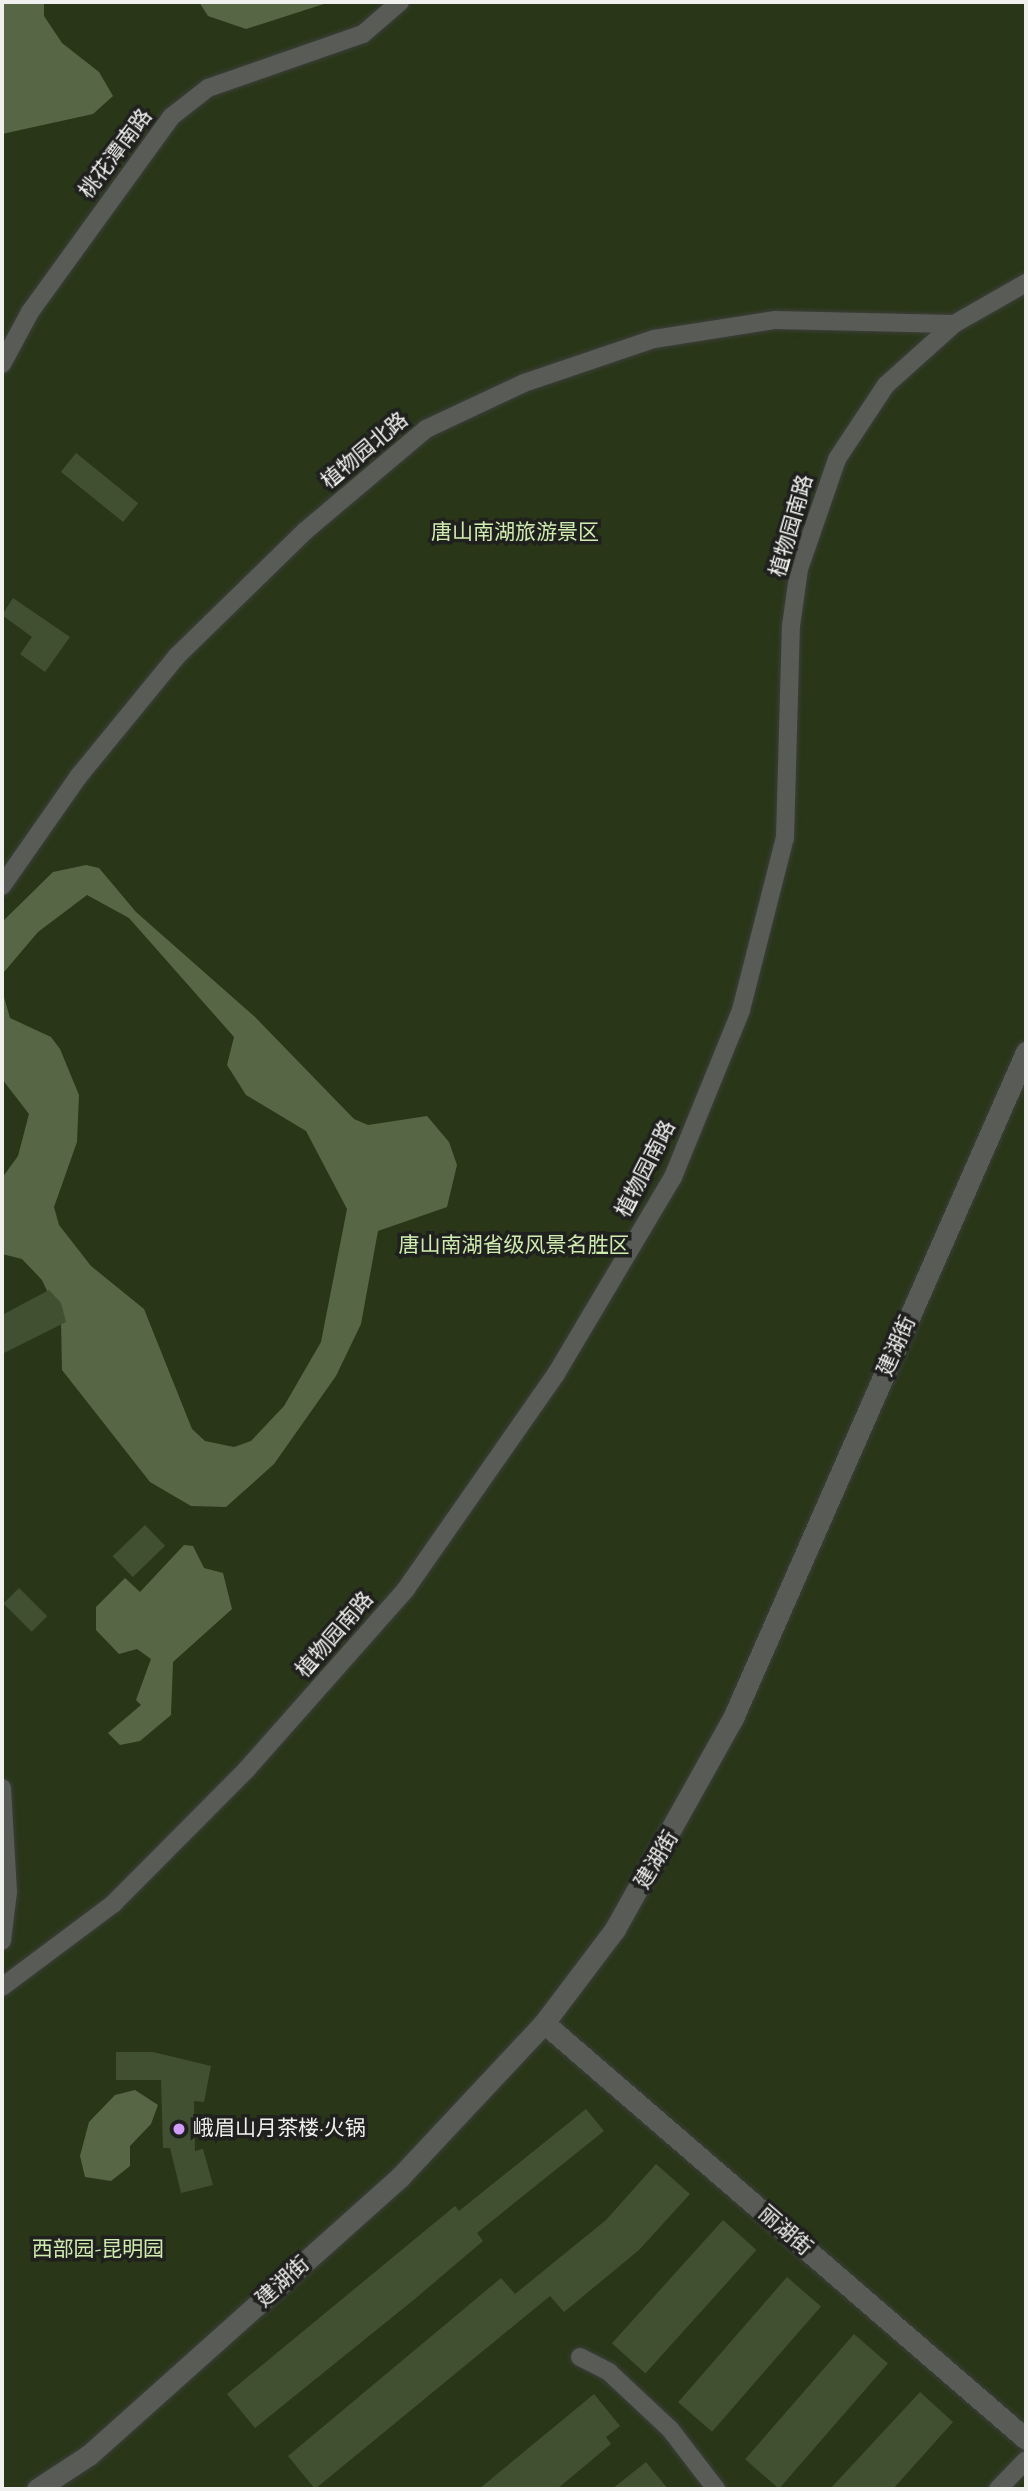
<!DOCTYPE html>
<meta charset="utf-8">
<style>
body{margin:0}
#map{position:relative;width:1028px;height:2491px;overflow:hidden;background:#20211e;font-family:"Alegreya Sans","Noto Sans SC",sans-serif}
div>[style]{position:absolute}
.green>*{inset:0;background:#293718;transform-origin:0 0}
.water>*{inset:0;background:#576745}
.building>*{inset:0;background:#415030;transform-origin:0 0}
.roads{filter:drop-shadow(0 0 2px #3d3e3b) drop-shadow(0 0 2px #3d3e3b)}
.street>*{height:18px;margin:-9px;padding:0 9px;transform-origin:9px;border-radius:9px;background:#595b57}
.secondary>*{height:21px;margin:-10.5px;padding:0 10.5px;transform-origin:10.5px;border-radius:10.5px;background:#595b57}
.dots>*{width:19px;height:19px;translate:-50% -50%;box-sizing:border-box;border:4px solid #20211e;border-radius:50%}
span{translate:-50% -50%;white-space:nowrap;text-align:center;line-height:1.15;-webkit-text-stroke:7px #20211e;paint-order:stroke}
.street-label{font-size:21px;color:#f0f1ef}
.park-label{font-size:21px;color:#cfebaf}
.poi-label{font-size:21px;color:#f0f1ef}
.left{translate:0 -50%;text-align:left}
.frame{position:absolute;inset:0;border:4px solid #f0f1ef;pointer-events:none}
</style>
<div id="map">
<div class="green">
<i style="left:2px;top:2px;width:1024px;height:2487px"></i>
</div>
<div class="water">
<i style="clip-path:polygon(2px 2px,44px 2px,44px 16px,62px 43px,99px 72px,113px 96px,93px 114px,2px 134px)"></i>
<i style="clip-path:polygon(199px 2px,330px 2px,246px 29px,208px 16px)"></i>
<i style="clip-path:polygon(evenodd,86px 865px,99px 868px,136px 912px,255px 1017px,354px 1119px,368px 1125px,427px 1116px,449px 1142px,457px 1165px,447px 1207px,378px 1231px,361px 1324px,336px 1376px,274px 1464px,226px 1507px,191px 1506px,150px 1482px,62px 1370px,61px 1321px,42px 1280px,22px 1259px,2px 1254px,2px 1178px,18px 1156px,29px 1114px,2px 1079px,2px 922px,53px 872px,86px 865px,87px 895px,129px 918px,234px 1037px,227px 1065px,246px 1095px,306px 1131px,347px 1209px,321px 1342px,284px 1406px,251px 1441px,234px 1447px,205px 1441px,192px 1429px,144px 1309px,91px 1266px,59px 1225px,54px 1207px,77px 1142px,79px 1095px,60px 1049px,51px 1037px,10px 1018px,2px 990px,4px 972px,38px 932px,87px 895px)"></i>
<i style="clip-path:polygon(184px 1545px,193px 1546px,204px 1568px,223px 1573px,232px 1609px,173px 1662px,171px 1715px,140px 1741px,120px 1745px,108px 1733px,141px 1705px,136px 1700px,151px 1659px,137px 1649px,119px 1654px,96px 1630px,96px 1607px,125px 1578px,140px 1592px)"></i>
<i style="clip-path:polygon(135px 2090px,158px 2105px,151px 2124px,130px 2146px,130px 2166px,111px 2181px,85px 2177px,80px 2156px,89px 2122px,115px 2095px)"></i>
</div>
<div class="building">
<i style="left:76px;top:453px;width:80px;height:24px;rotate:39deg"></i>
<i style="clip-path:polygon(13px 598px,70px 637px,45px 672px,20px 654px,32px 637px,2px 615px)"></i>
<i style="clip-path:polygon(49px 1290px,61px 1303px,66px 1322px,2px 1354px,2px 1315px)"></i>
<i style="left:145px;top:1525px;width:29px;height:45px;rotate:46deg"></i>
<i style="left:19px;top:1588px;width:40px;height:22px;rotate:45deg"></i>
<i style="clip-path:polygon(116px 2052px,153px 2052px,211px 2066px,204px 2102px,194px 2101px,195px 2151px,203px 2149px,213px 2185px,181px 2193px,170px 2148px,163px 2148px,161px 2080px,116px 2080px)"></i>
<i style="clip-path:polygon(586px 2109px,604px 2131px,477px 2233px,483px 2241px,416px 2298px,255px 2428px,227px 2394px,455px 2206px,459px 2211px)"></i>
<i style="clip-path:polygon(656px 2164px,690px 2194px,639px 2250px,564px 2312px,550px 2296px,315px 2489px,288px 2456px,501px 2278px,515px 2294px,606px 2220px)"></i>
<i style="left:723px;top:2220px;width:45px;height:166px;rotate:42deg"></i>
<i style="left:787px;top:2277px;width:45px;height:166px;rotate:41deg"></i>
<i style="left:854px;top:2334px;width:45px;height:166px;rotate:41deg"></i>
<i style="clip-path:polygon(920px 2392px,953px 2422px,893px 2489px,830px 2489px)"></i>
<i style="clip-path:polygon(594px 2394px,620px 2426px,606px 2437px,611px 2444px,557px 2489px,479px 2489px)"></i>
<i style="clip-path:polygon(646px 2462px,668px 2489px,612px 2489px)"></i>
</div>
<div class="roads">
<div class="street">
<i style="left:2px;top:364px;width:59px;rotate:-61.7deg"></i>
<i style="left:30px;top:312px;width:241px;rotate:-54.1deg"></i>
<i style="left:171px;top:117px;width:47px;rotate:-38.1deg"></i>
<i style="left:208px;top:88px;width:164px;rotate:-19.2deg"></i>
<i style="left:363px;top:34px;width:49px;rotate:-40.9deg"></i>
<i style="left:2px;top:886px;width:133px;rotate:-55.1deg"></i>
<i style="left:78px;top:777px;width:156px;rotate:-50.7deg"></i>
<i style="left:177px;top:656px;width:179px;rotate:-44.3deg"></i>
<i style="left:305px;top:531px;width:158px;rotate:-40.1deg"></i>
<i style="left:426px;top:429px;width:108px;rotate:-25.1deg"></i>
<i style="left:524px;top:383px;width:137px;rotate:-18.7deg"></i>
<i style="left:654px;top:339px;width:123px;rotate:-8.9deg"></i>
<i style="left:776px;top:320px;width:178px;rotate:1.3deg"></i>
<i style="left:2px;top:1788px;width:104px;rotate:86.7deg"></i>
<i style="left:8px;top:1892px;width:49px;rotate:97deg"></i>
<i style="left:2px;top:1987px;width:139px;rotate:-36.8deg"></i>
<i style="left:113px;top:1904px;width:190px;rotate:-45.2deg"></i>
<i style="left:247px;top:1769px;width:240px;rotate:-48.5deg"></i>
<i style="left:406px;top:1589px;width:262px;rotate:-55.1deg"></i>
<i style="left:556px;top:1374px;width:229px;rotate:-59.3deg"></i>
<i style="left:673px;top:1177px;width:180px;rotate:-67.8deg"></i>
<i style="left:741px;top:1010px;width:178px;rotate:-75.7deg"></i>
<i style="left:785px;top:838px;width:212px;rotate:-88.4deg"></i>
<i style="left:791px;top:626px;width:58px;rotate:-82deg"></i>
<i style="left:799px;top:569px;width:116px;rotate:-70.9deg"></i>
<i style="left:837px;top:459px;width:89px;rotate:-56.5deg"></i>
<i style="left:886px;top:385px;width:91px;rotate:-41.9deg"></i>
<i style="left:954px;top:324px;width:83px;rotate:-29.7deg"></i>
<i style="left:580px;top:2357px;width:33px;rotate:27deg"></i>
<i style="left:609px;top:2372px;width:83px;rotate:43.1deg"></i>
<i style="left:670px;top:2429px;width:76px;rotate:52.5deg"></i>
<i style="left:998px;top:2489px;width:40px;rotate:-46deg"></i>
</div>
<div class="secondary">
<i style="left:544px;top:2023px;width:637px;rotate:40.8deg"></i>
<i style="left:37px;top:2489px;width:62px;rotate:-33.2deg"></i>
<i style="left:89px;top:2455px;width:417px;rotate:-41.8deg"></i>
<i style="left:400px;top:2177px;width:211px;rotate:-46.9deg"></i>
<i style="left:544px;top:2023px;width:118px;rotate:-52.9deg"></i>
<i style="left:615px;top:1929px;width:242px;rotate:-60.8deg"></i>
<i style="left:733px;top:1718px;width:728px;rotate:-66.25deg"></i>
</div>
</div>
<div class="dots">
<i style="left:179px;top:2129px;background:#d29dfd"></i>
</div>
<div class="street-label">
<span style="left:116px;top:154px;rotate:-53deg">桃花潭南路</span>
<span style="left:365px;top:451px;rotate:-40deg">植物园北路</span>
<span style="left:792px;top:526px;rotate:-74deg">植物园南路</span>
<span style="left:646px;top:1169px;rotate:-63deg">植物园南路</span>
<span style="left:897px;top:1346px;rotate:-66deg">建湖街</span>
<span style="left:335px;top:1635px;rotate:-49deg">植物园南路</span>
<span style="left:657px;top:1860px;rotate:-59deg">建湖街</span>
<span style="left:785px;top:2231px;rotate:41deg">丽湖街</span>
<span style="left:283px;top:2282px;rotate:-42deg">建湖街</span>
</div>
<div class="park-label">
<span style="left:515px;top:533px">唐山南湖旅游景区</span>
<span style="left:514px;top:1246px">唐山南湖省级风景名胜区</span>
<span style="left:98px;top:2250px">西部园-昆明园</span>
</div>
<div class="poi-label">
<span class="left" style="left:193px;top:2129px">峨眉山月茶楼·火锅</span>
</div>
<div class="frame"></div>
</div>
